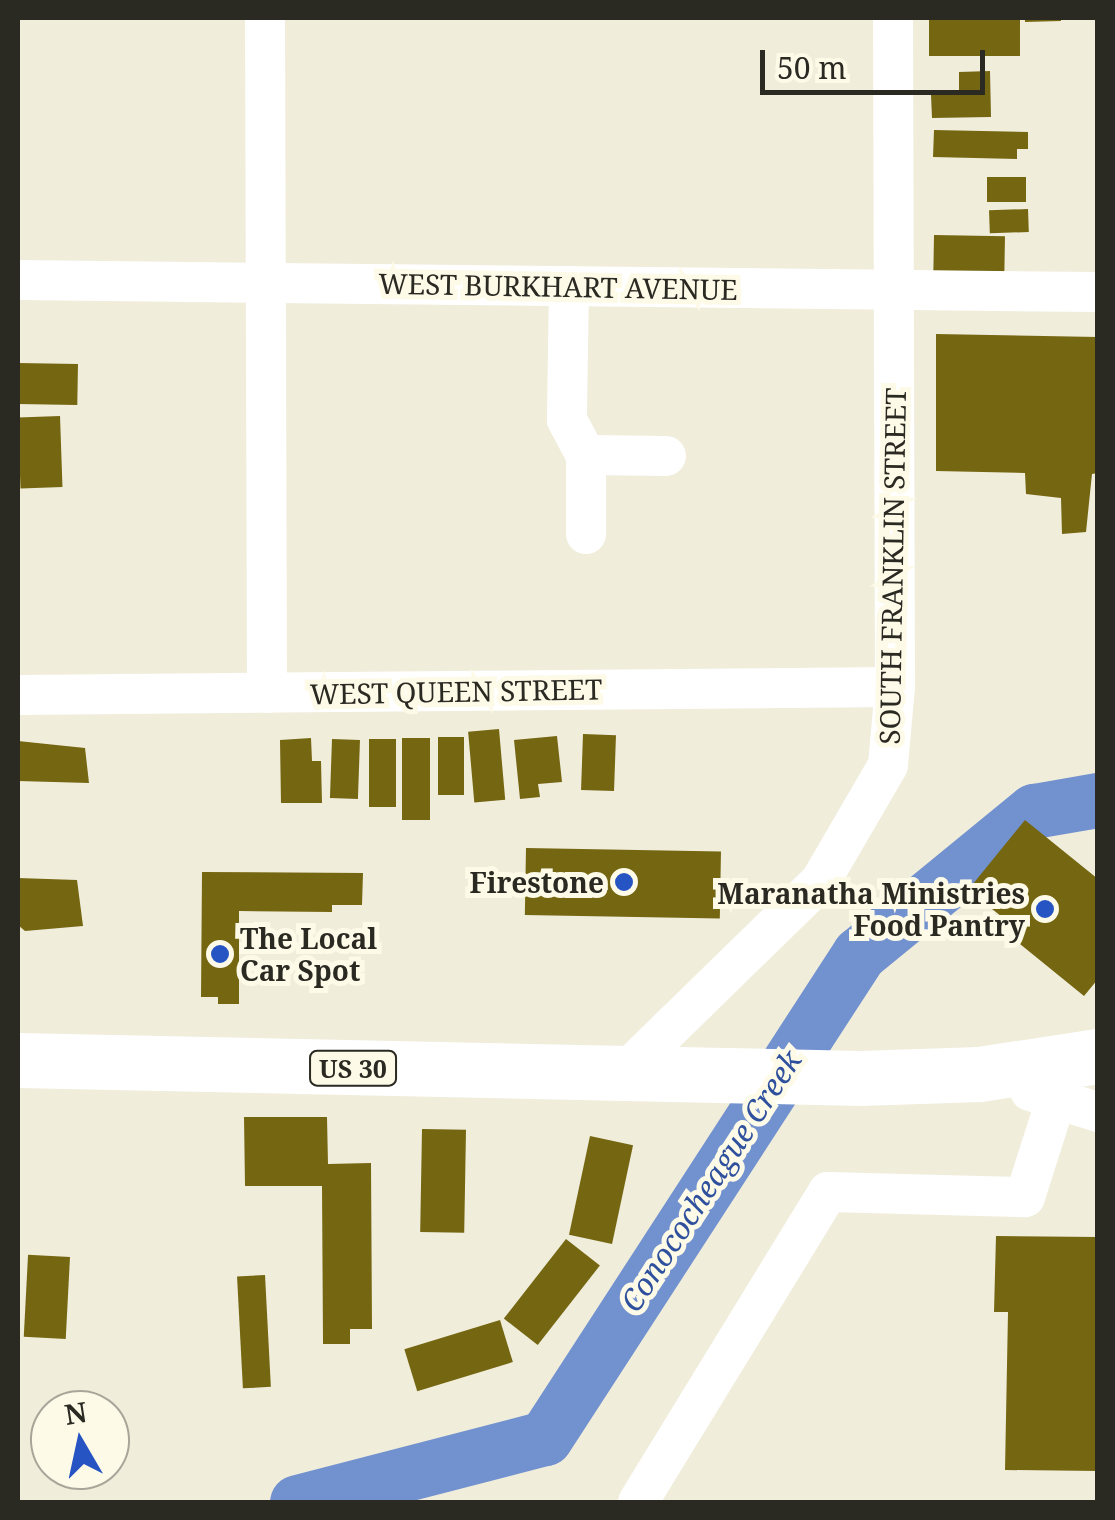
<!DOCTYPE html>
<style>
body{margin:0}
#map{position:relative;width:1115px;height:1520px;overflow:hidden;background:#f0eddb;font-family:"Noto Serif",serif}
div>[style]{position:absolute}
.river>*{height:55px;margin:-27.5px;padding:0 27.5px;transform-origin:27.5px;border-radius:27.5px;background:#7291cf}
.building>*{inset:0;background:#756611;transform-origin:0 0}
.minor>*{height:40px;margin:-20px;padding:0 20px;transform-origin:20px;border-radius:20px;background:#fff}
.highway>*{height:55px;margin:-27.5px;padding:0 27.5px;transform-origin:27.5px;border-radius:27.5px;background:#fff}
.dots>*{width:28px;height:28px;translate:-50% -50%;box-sizing:border-box;border:5px solid #fdfae8;border-radius:50%}
span{translate:-50% -50%;white-space:nowrap;text-align:center;line-height:1.15;-webkit-text-stroke:10px #fdfae8;paint-order:stroke}
.shield-label span{padding:2px 8px;background:#fdfae8;border:2px solid;border-radius:8px;-webkit-text-stroke-width:0}
.shield-label{font-size:25px;color:#2a2922;font-weight:700}
.street-label{font-size:28px;color:#2a2922}
.poi-label{font-size:28px;color:#2a2922;font-weight:700}
.right{translate:-100% -50%;text-align:right}
.left{translate:0 -50%;text-align:left}
.water-label{font-size:30px;color:#2f519d;font-style:italic}
.frame{position:absolute;inset:0;border:20px solid #2a2922;pointer-events:none}
.north{position:absolute;left:30px;top:1390px;width:100px;height:100px;box-sizing:border-box;background:#fdfae8;border:2px solid #a9a699;border-radius:50%;rotate:351deg;font-size:28px;font-weight:700;line-height:40px;text-align:center;color:#2a2922}
.north::after{content:'';display:block;margin:auto;width:35px;height:45px;background:#2654c2;clip-path:polygon(50% 0,100% 100%,50% 72%,0 100%)}
.scale{position:absolute;left:760px;top:50px;width:225px;height:45px;box-sizing:border-box;border:5px solid #2a2922;border-top:0;padding-left:12px;font-size:30px;line-height:35px;white-space:nowrap;color:#2a2922;-webkit-text-stroke:8px #fdfae8;paint-order:stroke}
</style>
<div id="map">
<div class="river">
<i style="left:297px;top:1502px;width:256px;rotate:-14.5deg"></i>
<i style="left:545px;top:1438px;width:577px;rotate:-57.03deg"></i>
<i style="left:859px;top:954px;width:226px;rotate:-39.3deg"></i>
<i style="left:1034px;top:811px;width:65px;rotate:-9.8deg"></i>
</div>
<div class="building">
<i style="left:929px;top:18px;width:91px;height:38px"></i>
<i style="clip-path:polygon(1025px 18px,1061px 18px,1061px 21px,1025px 22px)"></i>
<i style="clip-path:polygon(990px 71px,991px 117px,932px 118px,931px 95px,959px 95px,959px 72px)"></i>
<i style="clip-path:polygon(934px 130px,1028px 132px,1028px 149px,1017px 149px,1017px 159px,933px 157px)"></i>
<i style="left:1026px;top:177px;width:25px;height:39px;rotate:90deg"></i>
<i style="left:1028px;top:209px;width:23px;height:39px;rotate:88deg"></i>
<i style="left:934px;top:235px;width:71px;height:38px;rotate:1deg"></i>
<i style="clip-path:polygon(936px 334px,1098px 337px,1098px 473px,1092px 474px,1086px 532px,1062px 534px,1061px 498px,1026px 494px,1025px 473px,936px 471px)"></i>
<i style="left:18px;top:363px;width:60px;height:41px;rotate:1deg"></i>
<i style="left:60px;top:416px;width:71px;height:42px;rotate:88deg"></i>
<i style="left:499px;top:729px;width:71px;height:31px;rotate:85deg"></i>
<i style="left:583px;top:734px;width:33px;height:56px;rotate:2deg"></i>
<i style="clip-path:polygon(557px 736px,562px 782px,538px 784px,540px 797px,520px 799px,514px 740px)"></i>
<i style="left:438px;top:737px;width:26px;height:58px"></i>
<i style="clip-path:polygon(311px 738px,312px 761px,321px 761px,322px 803px,281px 803px,280px 740px)"></i>
<i style="left:430px;top:738px;width:82px;height:28px;rotate:90deg"></i>
<i style="left:332px;top:739px;width:28px;height:59px;rotate:2deg"></i>
<i style="left:369px;top:739px;width:27px;height:68px"></i>
<i style="clip-path:polygon(18px 741px,85px 748px,89px 783px,18px 781px)"></i>
<i style="clip-path:polygon(1025px 820px,1098px 879px,1098px 979px,1084px 996px,1010px 936px,1016px 928px,968px 890px)"></i>
<i style="left:526px;top:848px;width:195px;height:67px;rotate:1deg"></i>
<i style="clip-path:polygon(202px 872px,363px 873px,362px 905px,332px 905px,332px 912px,239px 911px,239px 1004px,218px 1004px,218px 997px,201px 997px)"></i>
<i style="clip-path:polygon(18px 878px,77px 880px,83px 926px,25px 931px,18px 925px)"></i>
<i style="clip-path:polygon(244px 1117px,327px 1117px,328px 1164px,371px 1163px,372px 1329px,350px 1329px,350px 1344px,323px 1344px,322px 1186px,245px 1186px)"></i>
<i style="left:422px;top:1129px;width:44px;height:103px;rotate:1deg"></i>
<i style="left:590px;top:1136px;width:44px;height:101px;rotate:12deg"></i>
<i style="clip-path:polygon(996px 1236px,1098px 1237px,1098px 1471px,1005px 1470px,1008px 1312px,994px 1312px)"></i>
<i style="left:566px;top:1239px;width:43px;height:101px;rotate:38deg"></i>
<i style="left:70px;top:1257px;width:82px;height:42px;rotate:93deg"></i>
<i style="left:265px;top:1275px;width:112px;height:28px;rotate:87deg"></i>
<i style="left:500px;top:1320px;width:44px;height:100px;rotate:73deg"></i>
</div>
<div class="minor">
<i style="left:265px;top:18px;width:675px;rotate:89.83deg"></i>
<i style="left:18px;top:280px;width:1080px;rotate:0.64deg"></i>
<i style="left:569px;top:286px;width:134px;rotate:90.9deg"></i>
<i style="left:567px;top:420px;width:40px;rotate:62deg"></i>
<i style="left:586px;top:455px;width:79px;rotate:90deg"></i>
<i style="left:586px;top:455px;width:80px;rotate:0.7deg"></i>
<i style="left:18px;top:695px;width:877px;rotate:-0.52deg"></i>
<i style="left:624px;top:1073px;width:274px;rotate:-44.3deg"></i>
<i style="left:820px;top:882px;width:135px;rotate:-59.8deg"></i>
<i style="left:888px;top:765px;width:78px;rotate:-84.9deg"></i>
<i style="left:895px;top:687px;width:669px;rotate:-90.17deg"></i>
<i style="left:1030px;top:1091px;width:71px;rotate:17.2deg"></i>
<i style="left:638px;top:1502px;width:364px;rotate:-58.5deg"></i>
<i style="left:828px;top:1192px;width:197px;rotate:1.5deg"></i>
<i style="left:1025px;top:1197px;width:102px;rotate:-72.3deg"></i>
</div>
<div class="highway">
<i style="left:18px;top:1060px;width:842px;rotate:1.22deg"></i>
<i style="left:860px;top:1078px;width:119px;rotate:-1.9deg"></i>
<i style="left:979px;top:1074px;width:120px;rotate:-8.6deg"></i>
</div>
<div class="dots">
<i style="left:624px;top:882px;background:#2654c2"></i>
<i style="left:1045px;top:909px;background:#2654c2"></i>
<i style="left:220px;top:954px;background:#2654c2"></i>
</div>
<div class="shield-label">
<span style="left:353px;top:1068px">US 30</span>
</div>
<div class="street-label">
<span style="left:558px;top:286px;rotate:1deg">WEST BURKHART AVENUE</span>
<span style="left:892px;top:566px;rotate:-89deg">SOUTH FRANKLIN STREET</span>
<span style="left:456px;top:691px;rotate:-1deg">WEST QUEEN STREET</span>
</div>
<div class="poi-label">
<span class="right" style="left:604px;top:882px">Firestone</span>
<span class="right" style="left:1025px;top:909px">Maranatha Ministries<br>Food Pantry</span>
<span class="left" style="left:240px;top:954px">The Local<br>Car Spot</span>
</div>
<div class="water-label">
<span style="left:711px;top:1181px;rotate:-57deg">Conococheague Creek</span>
</div>
<div class="frame"></div>
<div class="north">N</div>
<div class="scale">50 m</div>
</div>
